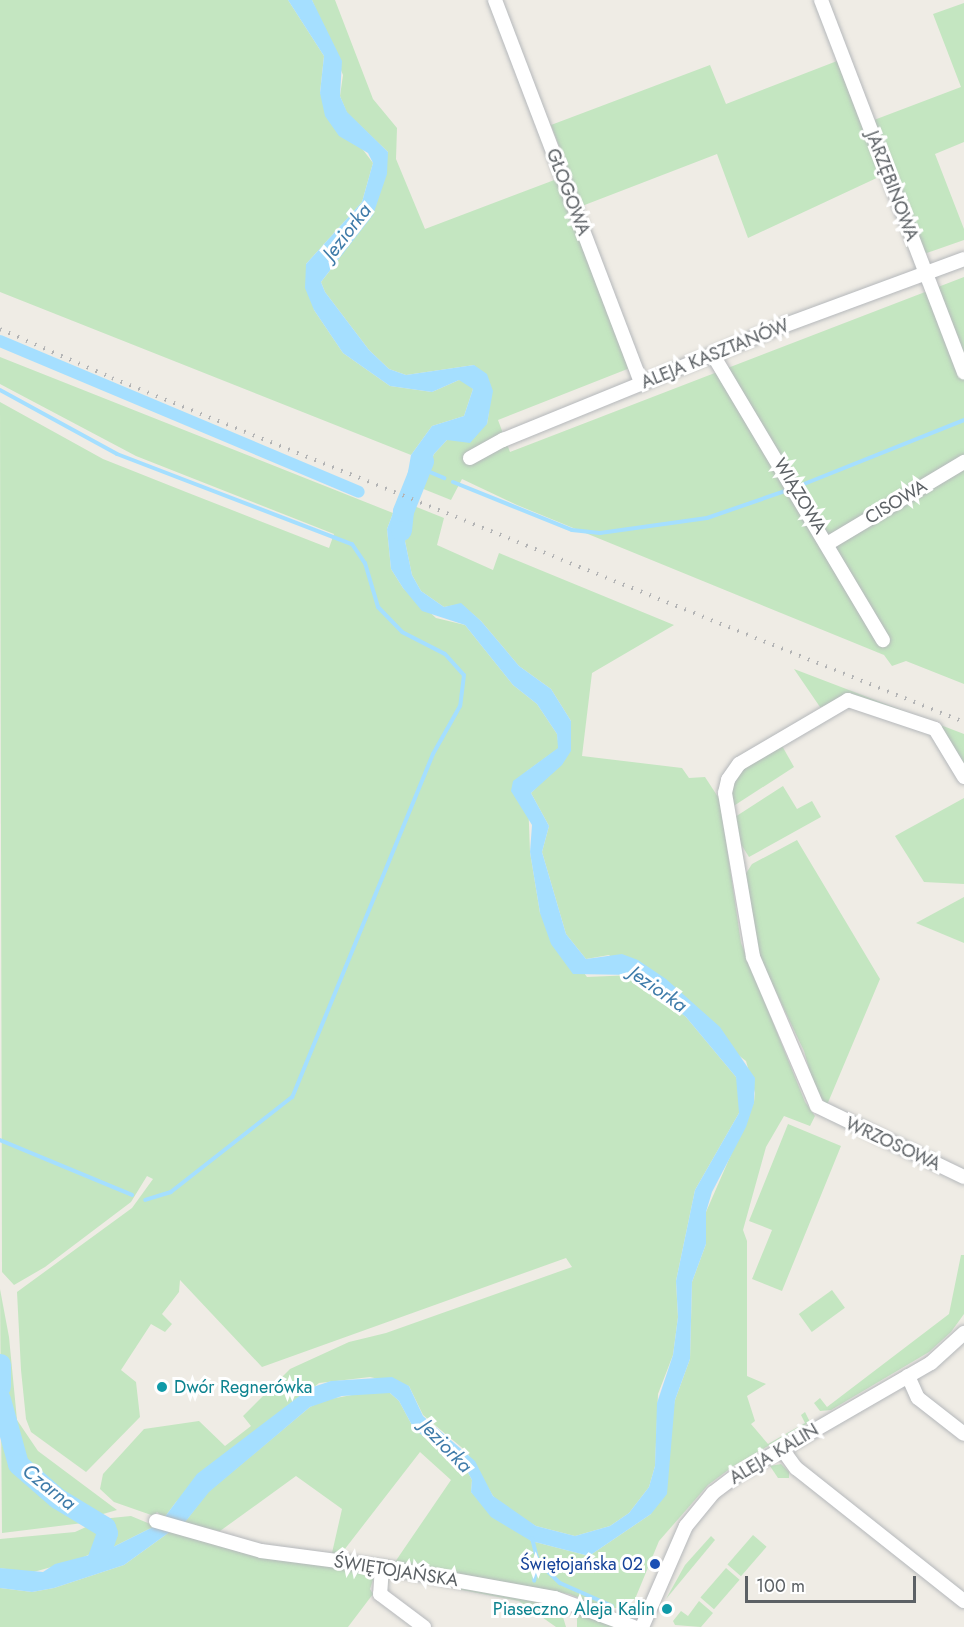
<!DOCTYPE html>
<meta charset="utf-8">
<style>
body{margin:0}
#map{position:relative;width:964px;height:1627px;overflow:hidden;background:#efece5;font-family:Jost,sans-serif}
div>[style]{position:absolute}
.green>*{inset:0;background:#c4e6c1;transform-origin:0 0}
.water>*{inset:0;background:#a5dfff}
.stream>*{height:4px;margin:-2px;padding:0 2px;transform-origin:2px;border-radius:2px;background:#a5dfff}
.canal>*{height:12px;margin:-6px;padding:0 6px;transform-origin:6px;border-radius:6px;background:#a5dfff}
.river>*{height:21px;margin:-10.5px;padding:0 10.5px;transform-origin:10.5px;border-radius:10.5px;background:#a5dfff}
.roads{filter:drop-shadow(0 0 2px #b5b8bb) drop-shadow(0 0 2px #b5b8bb)}
.street>*{height:14px;margin:-7px;padding:0 7px;transform-origin:7px;border-radius:7px;background:#fff}
.rail>*{height:4px;margin-top:-2px;transform-origin:0;background:repeating-linear-gradient(90deg,#b3b4b5 0 1.5px,transparent 0 9.5px)}
.dots>*{width:16px;height:16px;translate:-50% -50%;box-sizing:border-box;border:3px solid #fff;border-radius:50%}
span{translate:-50% -50%;white-space:nowrap;text-align:center;line-height:1.15;-webkit-text-stroke:6px #fff;paint-order:stroke}
.street-label{font-size:18px;color:#5c6165}
.culture-label{font-size:18px;color:#0d838f}
.left{translate:0 -50%;text-align:left}
.right{translate:-100% -50%;text-align:right}
.transit-label{font-size:18px;color:#164399}
.water-label{font-size:20px;color:#3e7ba9;font-style:italic}
.scale{position:absolute;left:745px;top:1576px;width:171px;height:27px;box-sizing:border-box;border:3px solid #5c6165;border-top:0;padding-left:8px;font-size:18px;line-height:21px;white-space:nowrap;color:#5c6165;-webkit-text-stroke:4px #fff;paint-order:stroke}
</style>
<div id="map">
<div class="green">
<i style="clip-path:polygon(0 0,288px 0,324px 56px,320px 93px,373px 163px,362px 202px,306px 264px,314px 310px,343px 353px,390px 386px,432px 392px,459px 380px,468px 382px,473px 389px,464px 416px,432px 426px,411px 455px,0 292px)"></i>
<i style="clip-path:polygon(312px 0,335px 0,373px 99px,397px 128px,396px 159px,425px 229px,557px 179px,630px 368px,498px 420px,510px 452px,964px 277px,964px 684px,906px 661px,892px 666px,884px 655px,517px 505px,462px 479px,451px 500px,421px 488px,434px 454px,447px 440px,487px 424px,489px 412px,474px 365px,406px 375px,389px 369px,369px 350px,325px 292px,321px 282px,339px 259px,388px 152px,347px 113px,340px 96px,343px 75px)"></i>
<i style="clip-path:polygon(964px 3px,964px 142px,935px 154px,964px 229px,964px 240px,924px 254px,874px 120px,961px 87px,933px 14px)"></i>
<i style="clip-path:polygon(837px 61px,881px 176px,748px 238px,717px 154px,582px 206px,551px 125px,710px 65px,726px 104px)"></i>
<i style="clip-path:polygon(0 357px,393px 513px,387px 529px,391px 569px,403px 588px,436px 618px,465px 625px,513px 685px,537px 704px,557px 734px,559px 748px,527px 771px,530px 852px,540px 913px,587px 977px,633px 975px,686px 1017px,736px 1077px,741px 1094px,739px 1113px,695px 1190px,676px 1281px,678px 1317px,673px 1355px,658px 1394px,655px 1466px,649px 1487px,629px 1513px,610px 1526px,575px 1536px,536px 1526px,504px 1507px,493px 1496px,467px 1452px,423px 1415px,409px 1386px,370px 1377px,319px 1383px,176px 1502px,164px 1518px,157px 1512px,154px 1516px,114px 1502px,100px 1489px,103px 1474px,144px 1429px,199px 1421px,225px 1446px,251px 1426px,243px 1416px,290px 1369px,349px 1342px,386px 1333px,572px 1267px,566px 1258px,262px 1367px,180px 1280px,179px 1292px,162px 1314px,172px 1324px,165px 1332px,151px 1324px,121px 1370px,136px 1382px,140px 1417px,91px 1467px,86px 1472px,31px 1432px,26px 1419px,21px 1370px,17px 1292px,132px 1208px,153px 1179px,147px 1176px,131px 1202px,45px 1267px,14px 1285px,2px 1272px,0 402px,103px 459px,186px 492px,329px 548px,334px 534px,136px 456px,0 384px)"></i>
<i style="clip-path:polygon(414px 506px,444px 518px,437px 545px,493px 570px,499px 553px,674px 625px,592px 673px,582px 756px,682px 768px,689px 778px,705px 777px,720px 800px,741px 943px,805px 1102px,815px 1116px,810px 1126px,784px 1116px,766px 1147px,743px 1230px,747px 1241px,747px 1376px,766px 1384px,747px 1396px,755px 1421px,751px 1424px,768px 1444px,805px 1423px,801px 1415px,805px 1412px,810px 1422px,735px 1465px,708px 1485px,659px 1541px,635px 1599px,621px 1608px,606px 1608px,569px 1594px,395px 1562px,451px 1480px,420px 1452px,341px 1554px,332px 1553px,342px 1509px,296px 1476px,220px 1531px,182px 1526px,208px 1492px,310px 1407px,325px 1400px,368px 1392px,390px 1393px,399px 1401px,414px 1429px,466px 1469px,472px 1480px,471px 1492px,531px 1541px,589px 1556px,651px 1514px,675px 1400px,690px 1359px,692px 1282px,706px 1244px,706px 1212px,754px 1102px,755px 1093px,746px 1061px,609px 955px,586px 959px,566px 934px,542px 852px,549px 826px,531px 793px,545px 779px,571px 721px,551px 689px,519px 666px,481px 621px,461px 604px,444px 607px,421px 591px,412px 575px,405px 541px)"></i>
<i style="clip-path:polygon(794px 669px,964px 734px,964px 766px,945px 734px,878px 704px,820px 707px)"></i>
<i style="clip-path:polygon(781px 744px,794px 767px,732px 807px,730px 787px,736px 775px,751px 761px)"></i>
<i style="clip-path:polygon(783px 786px,797px 809px,812px 801px,821px 817px,749px 857px,739px 841px,735px 817px)"></i>
<i style="clip-path:polygon(964px 798px,964px 884px,924px 882px,895px 836px)"></i>
<i style="clip-path:polygon(797px 840px,880px 979px,827px 1105px,815px 1090px,804px 1051px,754px 946px,745px 875px,752px 864px)"></i>
<i style="clip-path:polygon(964px 897px,964px 943px,916px 923px)"></i>
<i style="clip-path:polygon(788px 1124px,841px 1146px,782px 1291px,752px 1279px,772px 1230px,749px 1221px)"></i>
<i style="clip-path:polygon(961px 1255px,964px 1255px,964px 1314px,951px 1332px,929px 1352px,831px 1410px,820px 1411px,814px 1403px,820px 1398px,827px 1407px,949px 1314px)"></i>
<i style="clip-path:polygon(0 1289px,9px 1337px,17px 1420px,38px 1451px,117px 1510px,96px 1516px,37px 1480px,24px 1467px,16px 1440px,10px 1445px,16px 1469px,64px 1508px,92px 1518px,83px 1523px,2px 1533px)"></i>
<i style="left:832px;top:1290px;width:22px;height:41px;rotate:54deg"></i>
<i style="clip-path:polygon(781px 1464px,789px 1472px,789px 1478px,778px 1478px,770px 1466px)"></i>
<i style="clip-path:polygon(131px 1516px,155px 1526px,105px 1551px,110px 1531px,101px 1519px)"></i>
<i style="clip-path:polygon(97px 1522px,102px 1537px,92px 1553px,80px 1559px,30px 1573px,0 1568px,0 1539px,75px 1532px)"></i>
<i style="clip-path:polygon(171px 1531px,247px 1554px,376px 1571px,370px 1589px,373px 1594px,348px 1627px,0 1627px,0 1588px,32px 1592px,54px 1588px,124px 1565px)"></i>
<i style="left:753px;top:1535px;width:18px;height:39px;rotate:41deg"></i>
<i style="clip-path:polygon(711px 1536px,715px 1540px,666px 1599px,685px 1565px)"></i>
<i style="left:726px;top:1568px;width:18px;height:39px;rotate:41deg"></i>
<i style="clip-path:polygon(458px 1584px,560px 1607px,566px 1627px,556px 1627px,519px 1601px,457px 1589px)"></i>
<i style="clip-path:polygon(699px 1601px,713px 1613px,701px 1627px,675px 1625px,673px 1621px,681px 1611px,688px 1616px)"></i>
<i style="clip-path:polygon(582px 1614px,617px 1627px,577px 1627px,577px 1618px)"></i>
</div>
<div class="water">
<i style="clip-path:polygon(288px 0,312px 0,342px 61px,340px 96px,347px 112px,388px 152px,387px 174px,373px 215px,321px 282px,325px 292px,369px 350px,389px 369px,406px 375px,474px 365px,487px 374px,493px 391px,487px 424px,470px 443px,447px 440px,434px 454px,421px 488px,406px 483px,411px 455px,432px 426px,464px 416px,473px 389px,459px 380px,432px 392px,390px 386px,343px 353px,314px 310px,305px 288px,306px 264px,362px 202px,373px 163px,368px 153px,339px 136px,325px 116px,320px 93px,324px 56px)"></i>
<i style="clip-path:polygon(398px 500px,414px 506px,405px 541px,412px 575px,421px 591px,444px 607px,461px 603px,481px 621px,519px 666px,551px 689px,571px 721px,571px 751px,562px 765px,531px 793px,549px 826px,542px 852px,566px 934px,586px 959px,622px 954px,638px 960px,666px 979px,720px 1027px,755px 1078px,754px 1103px,746px 1127px,712px 1192px,706px 1212px,706px 1244px,692px 1282px,690px 1359px,675px 1400px,667px 1494px,651px 1514px,589px 1556px,531px 1541px,491px 1517px,471px 1492px,472px 1480px,466px 1469px,414px 1429px,399px 1401px,390px 1393px,342px 1396px,310px 1407px,209px 1492px,182px 1526px,164px 1518px,197px 1474px,310px 1388px,331px 1381px,392px 1377px,409px 1386px,423px 1416px,475px 1461px,493px 1496px,536px 1526px,575px 1536px,610px 1526px,629px 1513px,649px 1487px,655px 1466px,657px 1403px,673px 1355px,678px 1317px,676px 1281px,695px 1190px,739px 1113px,736px 1077px,686px 1017px,633px 975px,573px 974px,551px 944px,540px 913px,530px 852px,532px 825px,511px 791px,513px 781px,558px 748px,557px 734px,537px 704px,513px 685px,465px 625px,422px 611px,403px 588px,391px 569px,387px 529px)"></i>
<i style="clip-path:polygon(155px 1526px,171px 1531px,124px 1565px,54px 1588px,32px 1592px,0 1588px,0 1568px,43px 1572px,55px 1564px,105px 1551px)"></i>
</div>
<div class="stream">
<i style="left:0;top:390px;width:133px;rotate:28.7deg"></i>
<i style="left:117px;top:454px;width:252px;rotate:21deg"></i>
<i style="left:352px;top:544px;width:23px;rotate:56deg"></i>
<i style="left:365px;top:563px;width:46px;rotate:73.5deg"></i>
<i style="left:378px;top:607px;width:35px;rotate:46deg"></i>
<i style="left:402px;top:632px;width:48px;rotate:27.1deg"></i>
<i style="left:445px;top:654px;width:28px;rotate:48deg"></i>
<i style="left:464px;top:675px;width:31px;rotate:97deg"></i>
<i style="left:460px;top:706px;width:55px;rotate:119.4deg"></i>
<i style="left:433px;top:754px;width:371px;rotate:112.3deg"></i>
<i style="left:292px;top:1097px;width:154px;rotate:141.9deg"></i>
<i style="left:171px;top:1192px;width:27px;rotate:163deg"></i>
<i style="left:425px;top:470px;width:21px;rotate:23deg"></i>
<i style="left:453px;top:482px;width:128px;rotate:22deg"></i>
<i style="left:572px;top:530px;width:28px;rotate:6deg"></i>
<i style="left:600px;top:533px;width:108px;rotate:-8deg"></i>
<i style="left:707px;top:518px;width:86px;rotate:-19.1deg"></i>
<i style="left:804px;top:484px;width:172px;rotate:-21.8deg"></i>
<i style="left:0;top:1140px;width:143px;rotate:22.6deg"></i>
<i style="left:532px;top:1538px;width:21px;rotate:76deg"></i>
<i style="left:537px;top:1558px;width:23px;rotate:97deg"></i>
<i style="left:537px;top:1561px;width:32px;rotate:44deg"></i>
<i style="left:560px;top:1583px;width:57px;rotate:23.9deg"></i>
</div>
<div class="canal">
<i style="left:0;top:341px;width:389px;rotate:22.8deg"></i>
</div>
<div class="river">
<i style="left:401px;top:530px;width:19px;rotate:-84deg"></i>
<i style="left:403px;top:511px;width:54px;rotate:-68.2deg"></i>
<i style="left:0;top:1364px;width:22px;rotate:90deg"></i>
<i style="left:0;top:1399px;width:67px;rotate:74.5deg"></i>
<i style="left:18px;top:1464px;width:52px;rotate:41.1deg"></i>
<i style="left:57px;top:1498px;width:56px;rotate:31.1deg"></i>
<i style="left:105px;top:1527px;width:6px;rotate:72deg"></i>
<i style="left:107px;top:1533px;width:30px;rotate:110deg"></i>
</div>
<div class="roads">
<div class="street">
<i style="left:495px;top:0;width:411px;rotate:69.1deg"></i>
<i style="left:821px;top:0;width:399px;rotate:69deg"></i>
<i style="left:713px;top:355px;width:332px;rotate:59.2deg"></i>
<i style="left:470px;top:458px;width:38px;rotate:-29deg"></i>
<i style="left:503px;top:440px;width:302px;rotate:-22.2deg"></i>
<i style="left:783px;top:326px;width:193px;rotate:-20.3deg"></i>
<i style="left:827px;top:544px;width:160px;rotate:-30.9deg"></i>
<i style="left:964px;top:777px;width:56px;rotate:-121.1deg"></i>
<i style="left:935px;top:729px;width:92px;rotate:-161.6deg"></i>
<i style="left:848px;top:700px;width:126px;rotate:149.6deg"></i>
<i style="left:739px;top:764px;width:19px;rotate:125deg"></i>
<i style="left:728px;top:780px;width:13px;rotate:103deg"></i>
<i style="left:725px;top:793px;width:166px;rotate:80.3deg"></i>
<i style="left:753px;top:957px;width:162px;rotate:66.8deg"></i>
<i style="left:817px;top:1106px;width:163px;rotate:25.8deg"></i>
<i style="left:908px;top:1376px;width:24px;rotate:66deg"></i>
<i style="left:918px;top:1398px;width:58px;rotate:38deg"></i>
<i style="left:782px;top:1449px;width:24px;rotate:54deg"></i>
<i style="left:796px;top:1468px;width:214px;rotate:38.4deg"></i>
<i style="left:156px;top:1521px;width:109px;rotate:15.9deg"></i>
<i style="left:261px;top:1551px;width:122px;rotate:7.5deg"></i>
<i style="left:382px;top:1567px;width:176px;rotate:10.2deg"></i>
<i style="left:555px;top:1598px;width:84px;rotate:20.2deg"></i>
<i style="left:382px;top:1567px;width:27px;rotate:94deg"></i>
<i style="left:380px;top:1594px;width:55px;rotate:36.9deg"></i>
<i style="left:642px;top:1627px;width:110px;rotate:-66.5deg"></i>
<i style="left:686px;top:1526px;width:43px;rotate:-50.7deg"></i>
<i style="left:713px;top:1493px;width:30px;rotate:-37deg"></i>
<i style="left:737px;top:1475px;width:224px;rotate:-30deg"></i>
<i style="left:931px;top:1363px;width:45px;rotate:-42.3deg"></i>
</div>
</div>
<div class="rail">
<i style="left:0;top:329px;width:122px;rotate:23.6deg"></i>
<i style="left:112px;top:378px;width:919px;rotate:21.99deg"></i>
</div>
<div class="dots">
<i style="left:162px;top:1387px;background:#0f9aa8"></i>
<i style="left:655px;top:1564px;background:#1a4fb4"></i>
<i style="left:667px;top:1609px;background:#0f9aa8"></i>
</div>
<div class="street-label">
<span style="left:892px;top:186px;rotate:69deg">JARZĘBINOWA</span>
<span style="left:568px;top:192px;rotate:69deg">GŁOGOWA</span>
<span style="left:715px;top:354px;rotate:-22deg">ALEJA KASZTANÓW</span>
<span style="left:800px;top:496px;rotate:59deg">WIĄZOWA</span>
<span style="left:896px;top:502px;rotate:-31deg">CISOWA</span>
<span style="left:893px;top:1144px;rotate:25deg">WRZOSOWA</span>
<span style="left:774px;top:1454px;rotate:-31deg">ALEJA KALIN</span>
<span style="left:396px;top:1571px;rotate:9deg">ŚWIĘTOJAŃSKA</span>
</div>
<div class="culture-label">
<span class="left" style="left:174px;top:1387px">Dwór Regnerówka</span>
<span class="right" style="left:655px;top:1609px">Piaseczno Aleja Kalin</span>
</div>
<div class="transit-label">
<span class="right" style="left:643px;top:1564px">Świętojańska 02</span>
</div>
<div class="water-label">
<span style="left:347px;top:232px;rotate:-52deg">Jeziorka</span>
<span style="left:658px;top:989px;rotate:35deg">Jeziorka</span>
<span style="left:446px;top:1446px;rotate:46deg">Jeziorka</span>
<span style="left:49px;top:1487px;rotate:38deg">Czarna</span>
</div>
<div class="scale">100 m</div>
</div>
